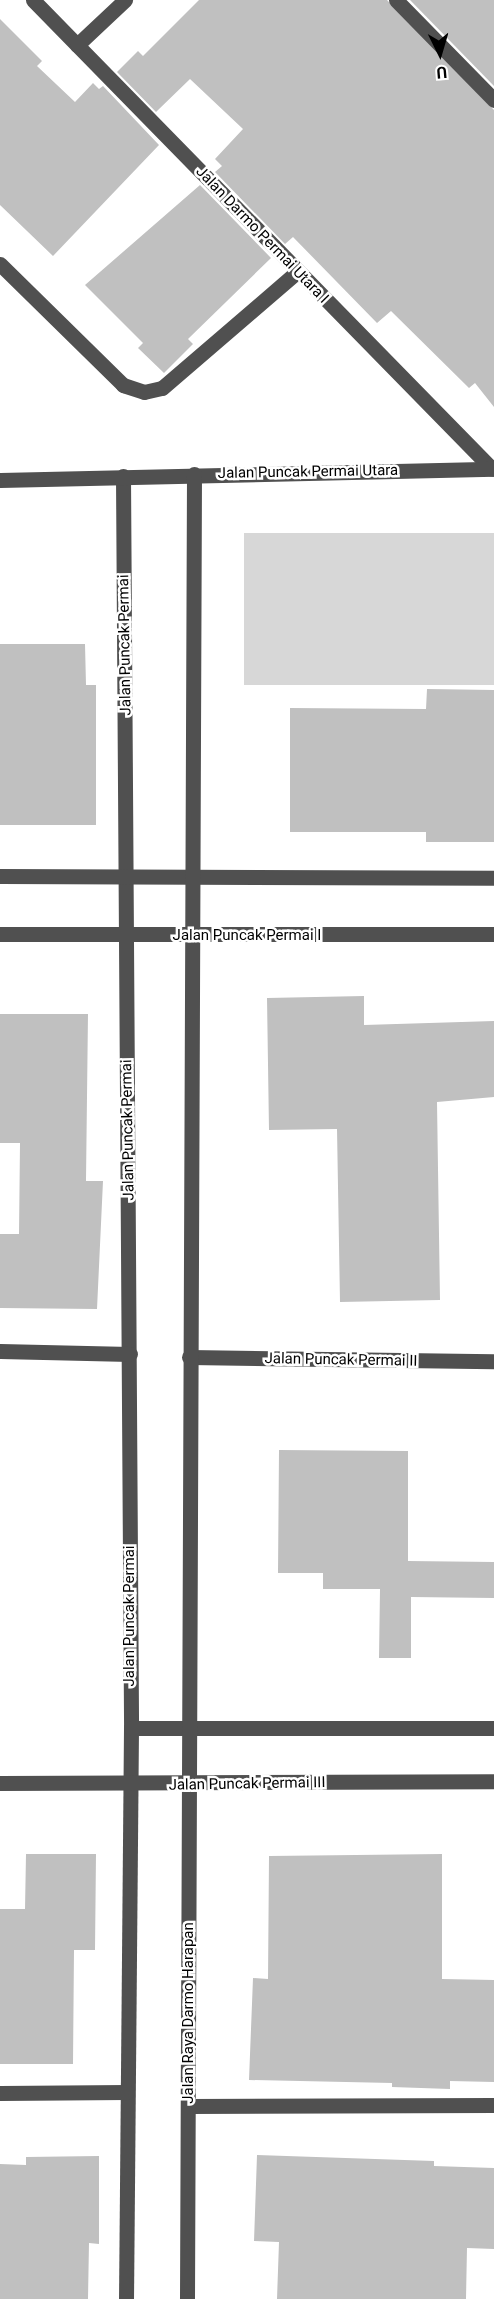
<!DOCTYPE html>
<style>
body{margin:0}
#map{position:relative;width:494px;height:2299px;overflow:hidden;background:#fff;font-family:Roboto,sans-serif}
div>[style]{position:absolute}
.green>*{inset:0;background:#d7d7d7;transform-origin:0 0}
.building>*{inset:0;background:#c0c0c0}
.minor>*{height:15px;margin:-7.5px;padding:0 7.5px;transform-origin:7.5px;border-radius:7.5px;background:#505050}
span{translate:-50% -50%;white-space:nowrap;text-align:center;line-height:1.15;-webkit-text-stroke:5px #fff;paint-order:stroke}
.street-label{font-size:15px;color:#000}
.north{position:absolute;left:410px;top:24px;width:60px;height:60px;-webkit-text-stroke:4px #fff;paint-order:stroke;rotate:175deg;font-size:16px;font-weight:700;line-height:24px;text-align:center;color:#000}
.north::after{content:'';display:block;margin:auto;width:21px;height:27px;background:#000;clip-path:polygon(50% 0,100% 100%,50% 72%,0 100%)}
</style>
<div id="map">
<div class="green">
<i style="left:244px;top:533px;width:250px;height:152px"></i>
</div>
<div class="building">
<i style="clip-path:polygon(199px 0,387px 0,494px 110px,494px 407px,475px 383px,469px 388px,391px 311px,377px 323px,293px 237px,285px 244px,215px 172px,222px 166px,215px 159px,243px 129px,190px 79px,156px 112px,117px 72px,138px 51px,143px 56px)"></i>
<i style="clip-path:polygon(410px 0,494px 0,494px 86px)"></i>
<i style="clip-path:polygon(0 19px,42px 61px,37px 66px,75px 102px,93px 83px,99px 89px,103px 86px,159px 145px,53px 256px,0 205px)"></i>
<i style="clip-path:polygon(200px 185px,271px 258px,188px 339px,193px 344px,164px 373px,138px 348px,143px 343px,85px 285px)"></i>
<i style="clip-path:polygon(0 644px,85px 644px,86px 685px,96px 685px,96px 825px,0 825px)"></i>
<i style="clip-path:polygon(427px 689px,494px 690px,494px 842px,426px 842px,426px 832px,290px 832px,290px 708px,426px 709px)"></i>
<i style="clip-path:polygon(364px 996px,364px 1025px,494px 1021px,494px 1097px,437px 1102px,440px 1300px,340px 1302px,337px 1129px,269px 1130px,267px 998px)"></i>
<i style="clip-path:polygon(0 1014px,88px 1014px,86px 1181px,103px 1181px,97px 1309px,0 1308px,0 1234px,19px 1234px,20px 1143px,0 1143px)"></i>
<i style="clip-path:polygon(279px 1450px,408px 1451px,408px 1561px,494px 1562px,494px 1598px,411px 1597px,411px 1658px,379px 1658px,380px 1589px,323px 1589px,323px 1573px,278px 1573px)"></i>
<i style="clip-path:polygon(26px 1854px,96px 1854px,95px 1950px,74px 1950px,73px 2064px,0 2064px,0 1909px,25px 1909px)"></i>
<i style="clip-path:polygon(442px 1854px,442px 1979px,494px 1980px,494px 2082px,450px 2081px,450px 2089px,392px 2087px,392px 2083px,249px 2080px,253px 1978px,268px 1979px,269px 1856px)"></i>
<i style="clip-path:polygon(257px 2155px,434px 2161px,434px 2166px,494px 2168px,494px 2249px,467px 2248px,466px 2299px,277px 2299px,279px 2242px,254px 2241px)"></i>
<i style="clip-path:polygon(99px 2156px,99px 2244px,89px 2243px,88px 2299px,0 2299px,0 2164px,26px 2165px,26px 2157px)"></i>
</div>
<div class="minor">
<i style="left:33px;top:0;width:656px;rotate:45.62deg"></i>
<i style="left:396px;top:0;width:140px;rotate:45.6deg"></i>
<i style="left:77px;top:45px;width:66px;rotate:-43.2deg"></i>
<i style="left:0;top:264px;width:173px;rotate:44.5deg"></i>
<i style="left:123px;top:385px;width:22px;rotate:18deg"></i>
<i style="left:144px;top:392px;width:18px;rotate:-13deg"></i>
<i style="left:162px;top:388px;width:179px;rotate:-40.7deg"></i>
<i style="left:123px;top:476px;width:1252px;rotate:89.63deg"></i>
<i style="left:131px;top:1728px;width:571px;rotate:90.5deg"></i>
<i style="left:0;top:480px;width:494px;rotate:-1.3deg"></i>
<i style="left:0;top:876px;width:494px;rotate:0.2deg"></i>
<i style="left:0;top:934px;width:494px"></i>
<i style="left:0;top:1351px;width:130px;rotate:1.3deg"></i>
<i style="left:189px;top:1357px;width:305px;rotate:0.8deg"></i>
<i style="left:131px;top:1728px;width:363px"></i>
<i style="left:0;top:1783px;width:494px;rotate:-0.2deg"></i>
<i style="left:0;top:2093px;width:127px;rotate:-0.5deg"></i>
<i style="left:188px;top:2106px;width:306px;rotate:-0.2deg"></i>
<i style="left:187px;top:2299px;width:1825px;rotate:-89.78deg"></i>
</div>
<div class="street-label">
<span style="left:262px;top:235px;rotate:46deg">Jalan Darmo Permai Utara I</span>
<span style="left:308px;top:472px;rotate:-1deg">Jalan Puncak Permai Utara</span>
<span style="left:125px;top:645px;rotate:-91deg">Jalan Puncak Permai</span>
<span style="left:247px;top:936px">Jalan Puncak Permai I</span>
<span style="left:128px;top:1130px;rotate:-91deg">Jalan Puncak Permai</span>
<span style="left:341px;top:1360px;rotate:1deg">Jalan Puncak Permai II</span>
<span style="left:130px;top:1616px;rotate:-90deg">Jalan Puncak Permai</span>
<span style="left:247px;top:1784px;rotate:-1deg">Jalan Puncak Permai III</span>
<span style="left:189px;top:2013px;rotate:-90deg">Jalan Raya Darmo Harapan</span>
</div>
<div class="north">U</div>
</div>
